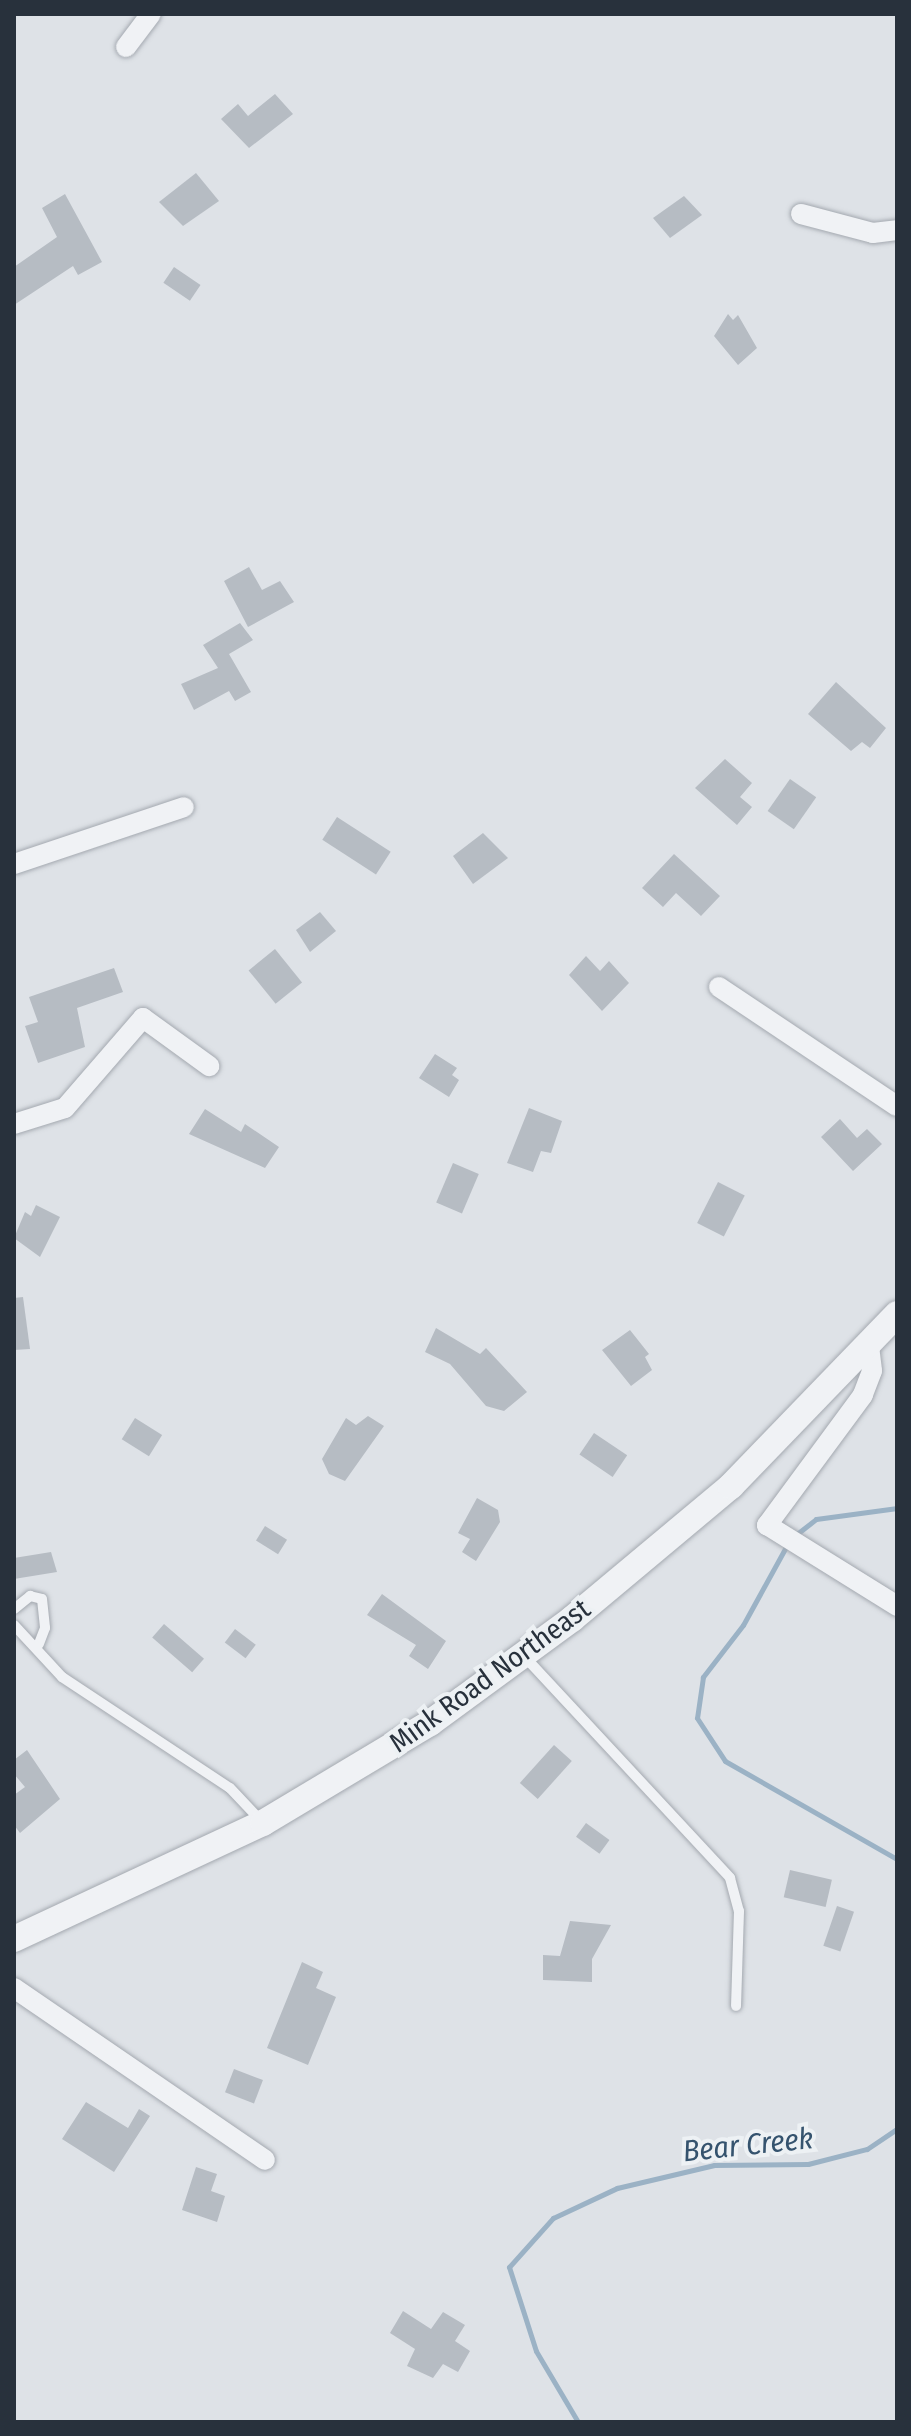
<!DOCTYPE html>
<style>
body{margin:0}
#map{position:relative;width:911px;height:2436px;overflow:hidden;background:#dee2e7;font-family:"Fira Sans Condensed",sans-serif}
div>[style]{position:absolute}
.stream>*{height:5px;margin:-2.5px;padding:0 2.5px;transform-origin:2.5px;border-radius:2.5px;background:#9bb2c5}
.building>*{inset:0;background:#b6bcc3;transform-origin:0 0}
.roads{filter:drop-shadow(0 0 2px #a4a9b0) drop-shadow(0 0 2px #a4a9b0)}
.service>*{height:10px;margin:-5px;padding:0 5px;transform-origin:5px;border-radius:5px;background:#f0f2f5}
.minor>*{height:20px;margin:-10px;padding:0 10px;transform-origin:10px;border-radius:10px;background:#f0f2f5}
.tertiary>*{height:26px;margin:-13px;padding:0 13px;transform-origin:13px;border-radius:13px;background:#f0f2f5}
span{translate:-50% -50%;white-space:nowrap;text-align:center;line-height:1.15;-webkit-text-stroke:8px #edf1f4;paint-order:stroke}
.street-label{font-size:28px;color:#28313c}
.water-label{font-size:30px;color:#35536e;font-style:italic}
.frame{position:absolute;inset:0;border:16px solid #28313c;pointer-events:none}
</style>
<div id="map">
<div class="stream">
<i style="left:793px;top:1537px;width:29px;rotate:-38deg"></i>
<i style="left:816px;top:1519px;width:82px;rotate:-7.7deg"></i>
<i style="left:787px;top:1545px;width:91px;rotate:118.8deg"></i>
<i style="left:743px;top:1625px;width:66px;rotate:127.6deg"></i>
<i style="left:703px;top:1677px;width:41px;rotate:98.3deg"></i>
<i style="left:697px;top:1718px;width:51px;rotate:56.9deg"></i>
<i style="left:725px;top:1761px;width:198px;rotate:29.7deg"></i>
<i style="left:578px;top:2422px;width:82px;rotate:-120.6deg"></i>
<i style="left:536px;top:2351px;width:88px;rotate:-107.8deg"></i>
<i style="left:509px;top:2267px;width:66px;rotate:-48.1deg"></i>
<i style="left:553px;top:2218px;width:71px;rotate:-25.1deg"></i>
<i style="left:617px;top:2188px;width:100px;rotate:-13.3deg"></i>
<i style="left:714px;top:2165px;width:94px;rotate:-0.6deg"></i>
<i style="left:808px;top:2164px;width:61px;rotate:-14.3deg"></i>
<i style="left:867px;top:2149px;width:36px;rotate:-34deg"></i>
</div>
<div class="building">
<i style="clip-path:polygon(275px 94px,293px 114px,249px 148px,221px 119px,238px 104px,248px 116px)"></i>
<i style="clip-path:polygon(196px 173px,219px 201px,183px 226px,159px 202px)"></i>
<i style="clip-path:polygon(65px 194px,102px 262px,78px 275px,73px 266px,14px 305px,14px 267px,57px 237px,42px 208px)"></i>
<i style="clip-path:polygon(684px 196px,702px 215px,670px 238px,653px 218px)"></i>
<i style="left:174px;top:267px;width:32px;height:19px;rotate:34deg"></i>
<i style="clip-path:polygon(728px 314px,733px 320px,738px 315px,757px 348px,738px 365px,714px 336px)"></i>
<i style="clip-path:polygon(249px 567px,262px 590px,280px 581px,294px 602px,248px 627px,224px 581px)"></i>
<i style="clip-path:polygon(240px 623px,253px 640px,229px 654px,251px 692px,235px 701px,229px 691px,194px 710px,181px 684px,218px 668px,203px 645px)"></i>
<i style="clip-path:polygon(836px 682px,886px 728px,870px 748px,862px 742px,851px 751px,808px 714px)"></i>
<i style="clip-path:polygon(725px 759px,752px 783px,740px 797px,752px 807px,737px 825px,695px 788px)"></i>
<i style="left:790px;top:779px;width:32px;height:39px;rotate:35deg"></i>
<i style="left:337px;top:817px;width:64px;height:27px;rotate:33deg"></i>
<i style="clip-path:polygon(483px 833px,508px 858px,473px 884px,453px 856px)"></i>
<i style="clip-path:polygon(674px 854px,720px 896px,701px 916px,676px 893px,663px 907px,642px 888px)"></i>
<i style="clip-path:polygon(320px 912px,336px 931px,310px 952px,296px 930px)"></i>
<i style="left:275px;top:949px;width:43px;height:34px;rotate:51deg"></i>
<i style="clip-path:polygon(586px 956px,600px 971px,609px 961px,629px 983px,602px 1011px,569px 975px)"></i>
<i style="clip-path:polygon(114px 968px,123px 992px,77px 1008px,85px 1047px,38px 1063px,25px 1026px,38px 1022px,29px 997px)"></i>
<i style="clip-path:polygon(435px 1054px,457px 1068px,452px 1075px,459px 1080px,449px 1097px,419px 1078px)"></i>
<i style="clip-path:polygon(529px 1108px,562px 1121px,551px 1153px,541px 1151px,533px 1172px,507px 1163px)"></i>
<i style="clip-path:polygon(205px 1109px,241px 1132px,245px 1124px,279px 1147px,265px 1168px,189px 1134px)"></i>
<i style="clip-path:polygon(840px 1119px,857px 1138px,867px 1129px,882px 1144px,853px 1171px,821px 1137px)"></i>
<i style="left:453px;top:1163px;width:28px;height:43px;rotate:23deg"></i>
<i style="left:718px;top:1182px;width:30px;height:46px;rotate:27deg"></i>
<i style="clip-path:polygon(36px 1205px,60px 1217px,40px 1257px,14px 1238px,25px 1212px,31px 1216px)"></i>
<i style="clip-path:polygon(23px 1297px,30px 1349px,14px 1350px,14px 1298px)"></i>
<i style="clip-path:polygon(436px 1328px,480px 1354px,486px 1348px,527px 1392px,504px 1411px,486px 1406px,450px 1364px,425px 1352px)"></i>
<i style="clip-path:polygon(630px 1330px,649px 1354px,645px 1357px,652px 1370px,631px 1386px,602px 1350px)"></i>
<i style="clip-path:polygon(368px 1416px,384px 1426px,345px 1481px,329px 1474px,322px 1459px,346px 1418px,356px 1425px)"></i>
<i style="left:135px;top:1418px;width:32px;height:25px;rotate:32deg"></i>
<i style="left:594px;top:1433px;width:40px;height:26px;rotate:34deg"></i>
<i style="clip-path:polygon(477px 1498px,498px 1510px,500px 1522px,476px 1561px,462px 1552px,470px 1539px,458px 1533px)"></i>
<i style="left:265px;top:1526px;width:26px;height:17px;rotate:32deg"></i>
<i style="clip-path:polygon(51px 1552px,57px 1572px,14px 1579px,14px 1558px)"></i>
<i style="clip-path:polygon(382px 1594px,446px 1641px,428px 1669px,409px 1656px,416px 1645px,367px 1615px)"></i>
<i style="left:164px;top:1624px;width:53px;height:18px;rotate:41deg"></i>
<i style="left:235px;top:1629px;width:26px;height:17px;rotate:37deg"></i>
<i style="left:554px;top:1745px;width:24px;height:51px;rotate:42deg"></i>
<i style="clip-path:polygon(27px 1750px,60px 1799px,20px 1833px,14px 1825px,14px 1795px,25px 1787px,14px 1774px,14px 1760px)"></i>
<i style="left:586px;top:1823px;width:29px;height:17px;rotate:36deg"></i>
<i style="left:790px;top:1870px;width:43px;height:28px;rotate:13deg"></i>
<i style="left:837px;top:1906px;width:18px;height:42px;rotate:19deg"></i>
<i style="clip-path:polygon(570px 1921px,611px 1925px,592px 1959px,592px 1982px,543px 1980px,543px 1955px,560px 1956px)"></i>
<i style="clip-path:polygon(302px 1962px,323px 1972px,316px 1988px,336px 1997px,308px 2065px,267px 2048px)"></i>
<i style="left:234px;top:2069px;width:31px;height:25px;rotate:21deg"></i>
<i style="clip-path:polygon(86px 2102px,128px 2128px,139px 2109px,150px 2116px,114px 2172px,62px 2139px)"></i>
<i style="clip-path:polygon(196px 2167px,217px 2174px,211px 2191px,225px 2196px,217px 2222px,182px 2210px)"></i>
<i style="clip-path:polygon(403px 2311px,431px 2329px,443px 2312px,465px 2325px,455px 2341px,470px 2351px,458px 2372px,443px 2364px,433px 2378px,407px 2366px,415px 2349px,390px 2333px)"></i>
</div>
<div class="roads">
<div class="service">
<i style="left:14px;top:1609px;width:21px;rotate:-39deg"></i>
<i style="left:30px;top:1596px;width:12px;rotate:14deg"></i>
<i style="left:42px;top:1599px;width:29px;rotate:84deg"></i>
<i style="left:45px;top:1628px;width:17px;rotate:111deg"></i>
<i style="left:14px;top:1625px;width:71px;rotate:47.3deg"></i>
<i style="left:62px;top:1677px;width:201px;rotate:33.5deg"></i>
<i style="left:230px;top:1788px;width:48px;rotate:46.7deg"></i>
<i style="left:524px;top:1656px;width:303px;rotate:47.1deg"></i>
<i style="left:730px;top:1878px;width:34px;rotate:75deg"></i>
<i style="left:739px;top:1911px;width:95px;rotate:91.8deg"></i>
</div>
<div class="minor">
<i style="left:126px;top:47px;width:41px;rotate:-52.9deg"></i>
<i style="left:801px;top:214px;width:74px;rotate:14.8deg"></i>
<i style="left:873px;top:233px;width:24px;rotate:-7deg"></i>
<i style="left:14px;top:864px;width:179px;rotate:-18.5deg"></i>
<i style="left:719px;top:987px;width:214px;rotate:33.8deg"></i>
<i style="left:14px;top:1124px;width:53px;rotate:-17.4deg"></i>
<i style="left:65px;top:1108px;width:119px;rotate:-49.1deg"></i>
<i style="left:143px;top:1018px;width:82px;rotate:36deg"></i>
<i style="left:869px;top:1346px;width:25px;rotate:83deg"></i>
<i style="left:872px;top:1371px;width:26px;rotate:111deg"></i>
<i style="left:863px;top:1395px;width:162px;rotate:126.4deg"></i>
<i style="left:767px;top:1525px;width:153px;rotate:31.9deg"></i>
<i style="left:14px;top:1988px;width:304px;rotate:34.4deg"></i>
</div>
<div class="tertiary">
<i style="left:14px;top:1939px;width:275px;rotate:-25deg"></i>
<i style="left:263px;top:1823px;width:195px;rotate:-30.9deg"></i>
<i style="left:430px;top:1723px;width:176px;rotate:-36.2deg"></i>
<i style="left:572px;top:1619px;width:207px;rotate:-39.9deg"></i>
<i style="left:731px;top:1486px;width:239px;rotate:-46deg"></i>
</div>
</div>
<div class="street-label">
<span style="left:490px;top:1676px;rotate:-36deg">Mink Road Northeast</span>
</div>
<div class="water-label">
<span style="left:748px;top:2145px;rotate:-6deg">Bear Creek</span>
</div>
<div class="frame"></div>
</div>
